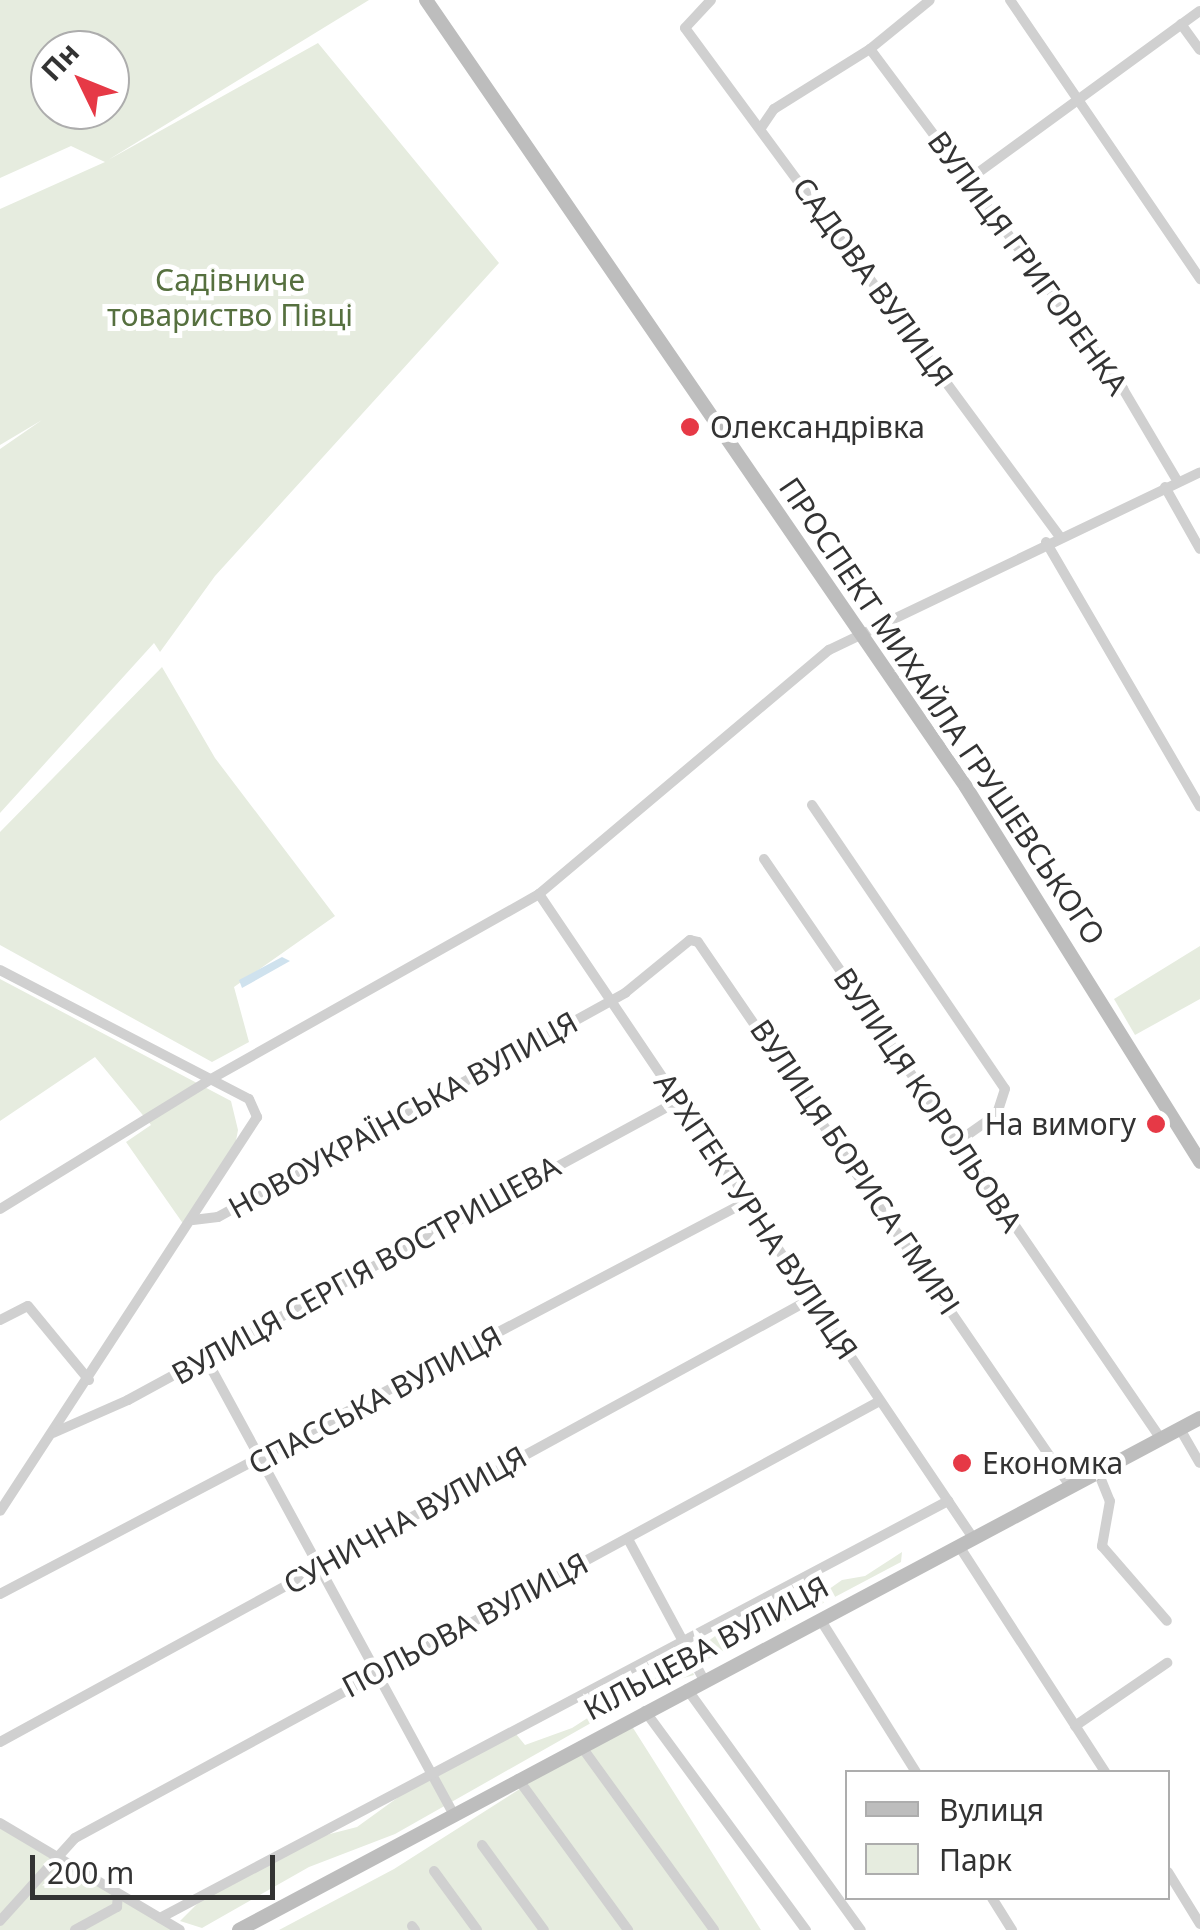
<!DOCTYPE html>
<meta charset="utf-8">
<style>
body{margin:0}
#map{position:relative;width:1200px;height:1930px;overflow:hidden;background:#fff;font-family:"Noto Sans",sans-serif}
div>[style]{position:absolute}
.green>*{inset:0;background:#e6ecdf}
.water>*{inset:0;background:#cfe2ee}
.street>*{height:10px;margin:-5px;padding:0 5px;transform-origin:5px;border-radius:5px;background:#d0d0d0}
.secondary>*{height:14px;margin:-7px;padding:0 7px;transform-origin:7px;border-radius:7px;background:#bdbdbd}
.dots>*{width:28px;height:28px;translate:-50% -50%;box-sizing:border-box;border:5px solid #fff;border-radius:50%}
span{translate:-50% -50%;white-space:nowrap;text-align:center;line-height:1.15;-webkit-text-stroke:10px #fff;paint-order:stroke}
.street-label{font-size:30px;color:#333}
.park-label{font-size:30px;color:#56703f}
.poi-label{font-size:30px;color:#333}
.left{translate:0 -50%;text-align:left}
.right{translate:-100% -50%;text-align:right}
.legend{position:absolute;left:845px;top:1770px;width:325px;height:130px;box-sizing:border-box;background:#fff;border:2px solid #adadad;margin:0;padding:12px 18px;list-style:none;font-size:30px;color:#333}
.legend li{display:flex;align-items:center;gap:20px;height:50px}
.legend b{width:50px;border:2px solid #adadad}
.north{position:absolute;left:30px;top:30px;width:100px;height:100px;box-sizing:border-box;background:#fff;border:2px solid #adadad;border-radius:50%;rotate:313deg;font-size:28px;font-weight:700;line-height:40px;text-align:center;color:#333}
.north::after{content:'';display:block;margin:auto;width:35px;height:45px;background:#e63946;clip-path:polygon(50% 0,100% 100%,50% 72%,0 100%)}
.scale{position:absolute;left:30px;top:1855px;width:245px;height:45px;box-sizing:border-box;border:5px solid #333;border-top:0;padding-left:12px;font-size:30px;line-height:35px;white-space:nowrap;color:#333;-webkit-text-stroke:8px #fff;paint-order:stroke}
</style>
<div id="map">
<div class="green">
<i style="clip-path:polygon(evenodd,0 0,369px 0,108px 160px,318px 43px,499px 263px,215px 576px,160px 652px,154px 643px,0 813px,0 449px,42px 420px,0 445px,0 209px,105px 162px,71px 146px,0 178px,0 0,50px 50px,110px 50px,110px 110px,50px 110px,50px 50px)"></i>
<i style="clip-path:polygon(162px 667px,215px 758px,335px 916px,234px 987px,249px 1042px,212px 1062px,0 945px,0 832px)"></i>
<i style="clip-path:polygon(1200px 946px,1200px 999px,1135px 1035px,1114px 999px)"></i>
<i style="clip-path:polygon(0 979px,231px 1101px,238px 1130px,235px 1146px,184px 1225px,126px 1142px,151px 1125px,95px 1057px,0 1121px)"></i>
<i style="clip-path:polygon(902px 1552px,901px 1562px,816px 1607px,812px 1601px,842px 1580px,865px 1576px)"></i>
<i style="clip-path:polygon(768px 1614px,794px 1616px,704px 1661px,700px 1647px,722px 1631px,758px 1626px)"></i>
<i style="clip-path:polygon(686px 1655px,694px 1675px,658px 1685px,395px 1834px,309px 1867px,202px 1928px,180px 1921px,202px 1899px,322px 1836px,357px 1827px,404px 1793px,516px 1734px,525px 1745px,572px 1728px,600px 1710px,604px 1692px,662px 1676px)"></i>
<i style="clip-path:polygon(628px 1720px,761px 1930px,279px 1930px,394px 1869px)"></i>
<i style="clip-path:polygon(0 1823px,180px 1930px,0 1930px)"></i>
</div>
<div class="water">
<i style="clip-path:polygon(282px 957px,290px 961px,242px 988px,239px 980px)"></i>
</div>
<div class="street">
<i style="left:711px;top:0;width:38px;rotate:133deg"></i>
<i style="left:685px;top:28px;width:632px;rotate:53.62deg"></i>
<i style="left:1010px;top:0;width:338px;rotate:55.7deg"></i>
<i style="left:1181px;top:24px;width:32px;rotate:54deg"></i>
<i style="left:870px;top:49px;width:424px;rotate:53.3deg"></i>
<i style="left:1123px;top:389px;width:108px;rotate:59.4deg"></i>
<i style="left:761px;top:128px;width:23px;rotate:-56deg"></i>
<i style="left:774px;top:109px;width:113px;rotate:-32deg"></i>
<i style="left:870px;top:49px;width:77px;rotate:-39.2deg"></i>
<i style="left:968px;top:180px;width:287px;rotate:-36.1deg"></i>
<i style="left:1165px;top:487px;width:71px;rotate:60.6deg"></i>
<i style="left:1046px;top:542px;width:306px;rotate:59.8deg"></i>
<i style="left:812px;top:805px;width:343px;rotate:55.8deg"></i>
<i style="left:1005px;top:1089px;width:26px;rotate:108deg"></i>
<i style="left:997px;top:1114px;width:50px;rotate:144.7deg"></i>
<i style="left:764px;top:859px;width:703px;rotate:55.61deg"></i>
<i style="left:539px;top:894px;width:777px;rotate:56.02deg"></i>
<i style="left:0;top:970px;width:280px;rotate:27.4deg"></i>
<i style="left:249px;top:1099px;width:20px;rotate:66deg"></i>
<i style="left:257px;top:1117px;width:470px;rotate:123.1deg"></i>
<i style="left:0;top:1209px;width:248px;rotate:-31.6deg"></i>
<i style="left:211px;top:1079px;width:377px;rotate:-29.4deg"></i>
<i style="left:539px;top:894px;width:379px;rotate:-40.1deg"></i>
<i style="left:829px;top:650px;width:411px;rotate:-25.6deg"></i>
<i style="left:193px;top:1220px;width:25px;rotate:-7deg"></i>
<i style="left:218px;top:1217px;width:465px;rotate:-28.8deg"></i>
<i style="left:625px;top:993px;width:84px;rotate:-39.2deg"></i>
<i style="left:690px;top:940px;width:8px;rotate:14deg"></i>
<i style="left:698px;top:942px;width:659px;rotate:55.63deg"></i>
<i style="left:0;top:1320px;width:31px;rotate:-27deg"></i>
<i style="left:28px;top:1306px;width:96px;rotate:50.5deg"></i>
<i style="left:205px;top:1357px;width:521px;rotate:61.47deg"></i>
<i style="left:1180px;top:1429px;width:39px;rotate:60deg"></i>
<i style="left:53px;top:1433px;width:82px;rotate:-23.7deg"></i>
<i style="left:128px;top:1400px;width:626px;rotate:-28.53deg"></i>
<i style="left:1098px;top:1472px;width:31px;rotate:68deg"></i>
<i style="left:1110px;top:1501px;width:46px;rotate:100.1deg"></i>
<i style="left:1102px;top:1546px;width:99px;rotate:49.1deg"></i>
<i style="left:628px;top:1539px;width:160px;rotate:61.7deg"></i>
<i style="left:959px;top:1546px;width:269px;rotate:57.1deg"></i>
<i style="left:0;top:1594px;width:845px;rotate:-27.72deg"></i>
<i style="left:820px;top:1619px;width:181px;rotate:57.9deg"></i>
<i style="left:687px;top:1689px;width:297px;rotate:54.2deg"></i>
<i style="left:645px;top:1711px;width:272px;rotate:53.7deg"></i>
<i style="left:1075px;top:1726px;width:112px;rotate:-34.4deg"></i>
<i style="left:0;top:1742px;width:924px;rotate:-28.65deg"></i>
<i style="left:581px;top:1746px;width:227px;rotate:54.1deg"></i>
<i style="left:518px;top:1779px;width:187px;rotate:53.9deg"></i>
<i style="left:0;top:1823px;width:209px;rotate:30.7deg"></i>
<i style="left:482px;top:1845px;width:105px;rotate:53.9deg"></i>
<i style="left:434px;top:1871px;width:73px;rotate:53.9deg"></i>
<i style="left:1168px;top:1872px;width:61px;rotate:58.4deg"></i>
<i style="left:992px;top:1898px;width:38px;rotate:58deg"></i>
<i style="left:160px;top:1918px;width:892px;rotate:-27.89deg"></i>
<i style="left:0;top:1921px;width:112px;rotate:-47.9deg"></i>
<i style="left:75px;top:1838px;width:916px;rotate:-28.5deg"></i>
<i style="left:412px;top:1926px;width:5px;rotate:53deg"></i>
<i style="left:75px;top:1930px;width:48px;rotate:-28.7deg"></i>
<i style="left:117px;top:1907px;width:13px;rotate:-86deg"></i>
</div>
<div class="secondary">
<i style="left:426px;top:0;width:954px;rotate:55.54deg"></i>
<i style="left:966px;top:787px;width:442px;rotate:58deg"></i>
<i style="left:239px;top:1930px;width:1089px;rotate:-28.05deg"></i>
</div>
<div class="dots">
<i style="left:690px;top:427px;background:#e63946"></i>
<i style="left:1156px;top:1124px;background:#e63946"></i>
<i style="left:962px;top:1463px;background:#e63946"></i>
</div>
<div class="street-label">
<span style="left:1028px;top:263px;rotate:54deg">ВУЛИЦЯ ГРИГОРЕНКА</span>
<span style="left:873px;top:282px;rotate:54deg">САДОВА ВУЛИЦЯ</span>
<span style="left:942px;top:711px;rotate:56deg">ПРОСПЕКТ МИХАЙЛА ГРУШЕВСЬКОГО</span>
<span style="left:928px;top:1100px;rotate:56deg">ВУЛИЦЯ КОРОЛЬОВА</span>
<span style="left:403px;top:1115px;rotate:-29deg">НОВОУКРАЇНСЬКА ВУЛИЦЯ</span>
<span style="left:855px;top:1167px;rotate:56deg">ВУЛИЦЯ БОРИСА ГМИРІ</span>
<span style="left:756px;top:1216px;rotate:56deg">АРХІТЕКТУРНА ВУЛИЦЯ</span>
<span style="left:366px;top:1270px;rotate:-29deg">ВУЛИЦЯ СЕРГІЯ ВОСТРИШЕВА</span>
<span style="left:375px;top:1400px;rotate:-28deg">СПАССЬКА ВУЛИЦЯ</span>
<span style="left:405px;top:1520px;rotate:-29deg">СУНИЧНА ВУЛИЦЯ</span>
<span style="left:465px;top:1625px;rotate:-28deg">ПОЛЬОВА ВУЛИЦЯ</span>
<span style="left:706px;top:1648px;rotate:-28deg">КІЛЬЦЕВА ВУЛИЦЯ</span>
</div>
<div class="park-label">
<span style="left:230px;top:297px">Садівниче<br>товариство Півці</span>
</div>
<div class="poi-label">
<span class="left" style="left:710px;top:427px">Олександрівка</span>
<span class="right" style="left:1136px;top:1124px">На вимогу</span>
<span class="left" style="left:982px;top:1463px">Економка</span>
</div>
<ul class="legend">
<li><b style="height:12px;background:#bdbdbd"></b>Вулиця</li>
<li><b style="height:28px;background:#e6ecdf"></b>Парк</li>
</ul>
<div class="north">Пн</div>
<div class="scale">200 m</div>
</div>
